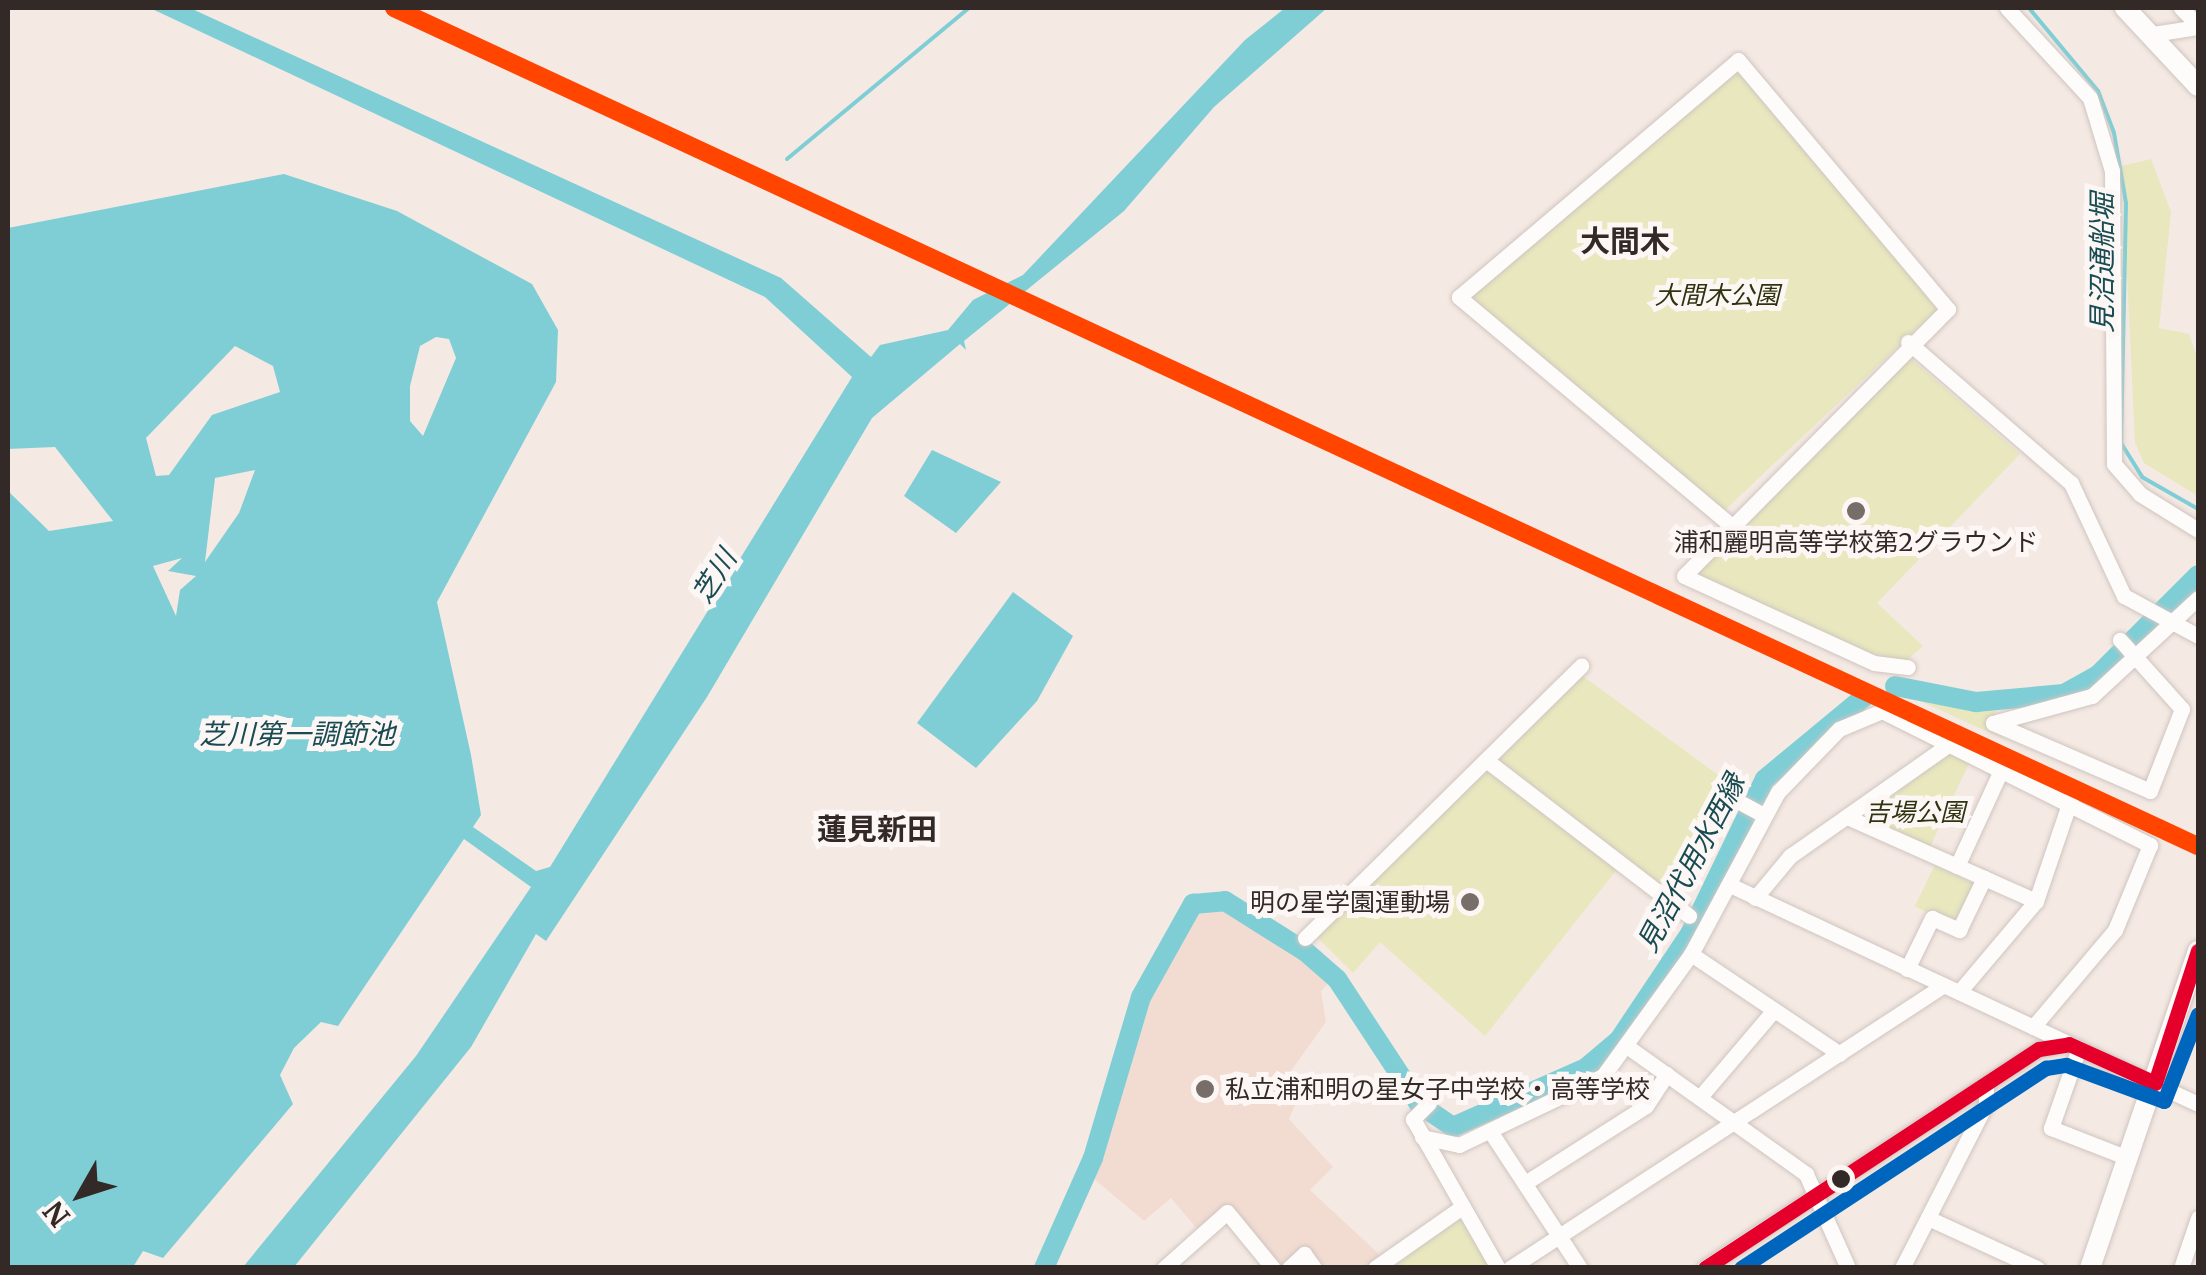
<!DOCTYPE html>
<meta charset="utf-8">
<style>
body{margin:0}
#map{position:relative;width:2206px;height:1275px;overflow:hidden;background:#f5e9e3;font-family:Merriweather,"Noto Sans JP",serif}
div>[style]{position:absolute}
.built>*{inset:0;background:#f2dcd2}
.green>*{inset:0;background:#e8e7be;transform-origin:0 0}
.water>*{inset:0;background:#7fced6}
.stream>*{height:4px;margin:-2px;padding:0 2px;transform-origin:2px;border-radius:2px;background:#7fced6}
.river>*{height:20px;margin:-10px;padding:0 10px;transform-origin:10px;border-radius:10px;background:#7fced6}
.roads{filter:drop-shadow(0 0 2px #cec5c0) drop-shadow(0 0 2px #cec5c0)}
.minor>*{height:15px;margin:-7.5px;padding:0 7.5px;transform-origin:7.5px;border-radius:7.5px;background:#fefcfb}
.major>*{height:20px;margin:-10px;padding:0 10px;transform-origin:10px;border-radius:10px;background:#fefcfb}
.bus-1>*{height:15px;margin:-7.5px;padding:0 7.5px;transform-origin:7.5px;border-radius:7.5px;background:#e4002b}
.bus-2>*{height:15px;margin:-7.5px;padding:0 7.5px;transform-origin:7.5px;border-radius:7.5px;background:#0065bd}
.rail-1>*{height:18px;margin:-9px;padding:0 9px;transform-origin:9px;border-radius:9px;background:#ff4500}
.dots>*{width:28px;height:28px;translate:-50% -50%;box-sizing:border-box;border:5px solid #fcf7f5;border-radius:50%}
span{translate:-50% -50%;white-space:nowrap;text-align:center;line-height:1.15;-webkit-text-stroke:10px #fcf7f5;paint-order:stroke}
.park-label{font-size:25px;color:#303310;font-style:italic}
.poi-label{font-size:25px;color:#332a27}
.right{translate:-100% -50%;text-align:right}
.left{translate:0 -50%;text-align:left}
.water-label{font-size:28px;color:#194c52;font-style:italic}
.quarter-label{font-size:30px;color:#332a27;font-weight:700}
.frame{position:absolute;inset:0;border:10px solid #332a27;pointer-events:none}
.north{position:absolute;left:30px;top:1145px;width:100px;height:100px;-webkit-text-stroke:8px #fcf7f5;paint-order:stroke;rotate:231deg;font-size:28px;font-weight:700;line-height:40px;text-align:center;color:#332a27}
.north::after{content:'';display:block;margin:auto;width:35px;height:45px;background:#332a27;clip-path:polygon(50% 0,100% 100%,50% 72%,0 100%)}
</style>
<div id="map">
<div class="built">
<i style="clip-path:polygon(1211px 905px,1271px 936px,1329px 983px,1321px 991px,1326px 1022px,1283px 1082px,1299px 1096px,1289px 1119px,1333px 1167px,1310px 1190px,1380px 1255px,1368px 1267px,1321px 1267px,1305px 1246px,1279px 1267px,1226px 1205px,1198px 1230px,1171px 1198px,1144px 1221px,1093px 1178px,1152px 983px,1193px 914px)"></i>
</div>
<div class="green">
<i style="clip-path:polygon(1735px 69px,1940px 307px,1724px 511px,1466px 297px)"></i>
<i style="clip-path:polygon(2151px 159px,2171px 212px,2159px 328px,2189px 334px,2198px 360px,2198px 496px,2144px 463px,2135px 442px,2122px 166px)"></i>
<i style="clip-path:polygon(1909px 357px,2020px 454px,1877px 603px,1923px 646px,1905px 662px,1870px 657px,1690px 573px)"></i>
<i style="clip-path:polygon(1580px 674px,1740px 791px,1676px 899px,1493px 759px)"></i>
<i style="clip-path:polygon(1905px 694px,1996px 711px,1988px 725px,2006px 740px)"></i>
<i style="clip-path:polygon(1954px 750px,1971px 759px,1929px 849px,1861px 819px)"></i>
<i style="clip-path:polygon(1485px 767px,1618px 868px,1485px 1036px,1380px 942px,1353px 973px,1316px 936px)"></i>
<i style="left:1935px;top:865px;width:43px;height:46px;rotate:26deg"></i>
<i style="clip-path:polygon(1461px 1217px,1493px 1267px,1393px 1268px,1456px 1217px)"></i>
</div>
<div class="water">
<i style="clip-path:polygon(evenodd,150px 8px,190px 8px,781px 278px,871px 357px,880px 345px,948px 330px,973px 300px,1023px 275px,1245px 40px,1285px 8px,1327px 8px,1214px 107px,1124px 211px,964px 341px,966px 350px,960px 344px,872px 418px,707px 697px,546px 941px,536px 934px,471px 1047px,294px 1267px,243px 1267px,416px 1056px,531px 887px,464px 839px,338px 1026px,321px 1022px,294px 1048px,280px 1075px,293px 1104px,163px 1258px,143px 1251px,133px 1267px,8px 1267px,8px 491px,49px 531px,113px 521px,55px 447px,8px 449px,8px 228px,284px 174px,397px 211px,532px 284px,558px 330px,556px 382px,437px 602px,471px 755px,481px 815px,473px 827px,536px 871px,550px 867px,852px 377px,765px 297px,150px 8px,436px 337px,449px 339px,456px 358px,423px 436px,410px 421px,410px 386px,420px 346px,436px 337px,150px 8px,235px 346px,273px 366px,280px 392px,212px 415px,169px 475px,156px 476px,146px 438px,235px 346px,150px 8px,255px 470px,239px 513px,205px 562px,215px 478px,255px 470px,150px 8px,182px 558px,168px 571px,196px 576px,180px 590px,176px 616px,153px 566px,182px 558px)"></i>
<i style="clip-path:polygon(932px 450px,1001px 482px,956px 533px,904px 496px)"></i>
<i style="clip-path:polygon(1013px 592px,1073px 636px,1037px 701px,976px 768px,917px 723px)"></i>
</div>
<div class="stream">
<i style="left:2029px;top:8px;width:108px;rotate:50.3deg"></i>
<i style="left:2098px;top:91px;width:45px;rotate:69.1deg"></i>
<i style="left:2114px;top:133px;width:71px;rotate:80.3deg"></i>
<i style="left:2126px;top:203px;width:240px;rotate:91.2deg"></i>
<i style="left:2121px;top:443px;width:40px;rotate:58deg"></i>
<i style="left:2142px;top:477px;width:64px;rotate:29.7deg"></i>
<i style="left:787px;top:159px;width:236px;rotate:-39.7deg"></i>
</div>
<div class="river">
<i style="left:1895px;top:686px;width:83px;rotate:11.2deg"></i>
<i style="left:1976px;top:702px;width:88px;rotate:-5.2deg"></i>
<i style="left:2064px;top:694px;width:39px;rotate:-29deg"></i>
<i style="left:2098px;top:675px;width:141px;rotate:-45deg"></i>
<i style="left:1044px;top:1268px;width:120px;rotate:-66deg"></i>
<i style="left:1093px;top:1158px;width:168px;rotate:-73.4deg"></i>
<i style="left:1141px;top:997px;width:107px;rotate:-60.8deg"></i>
<i style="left:1193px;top:904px;width:32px;rotate:-5deg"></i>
<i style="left:1225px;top:901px;width:96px;rotate:32.2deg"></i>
<i style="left:1306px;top:952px;width:41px;rotate:41.1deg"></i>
<i style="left:1337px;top:979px;width:149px;rotate:56.7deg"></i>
<i style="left:1419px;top:1104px;width:41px;rotate:34.1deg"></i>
<i style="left:1453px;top:1127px;width:145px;rotate:-23.9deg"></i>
<i style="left:1586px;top:1068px;width:43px;rotate:-40.3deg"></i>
<i style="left:1619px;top:1040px;width:128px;rotate:-56.2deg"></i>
<i style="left:1690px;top:934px;width:172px;rotate:-64.2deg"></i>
<i style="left:1765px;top:779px;width:129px;rotate:-39.6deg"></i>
</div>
<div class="roads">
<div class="minor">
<i style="left:2007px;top:8px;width:122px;rotate:47.3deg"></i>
<i style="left:2090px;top:98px;width:76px;rotate:73.2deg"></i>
<i style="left:2112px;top:171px;width:293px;rotate:89.6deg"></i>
<i style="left:2114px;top:464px;width:40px;rotate:49deg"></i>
<i style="left:2140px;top:494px;width:68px;rotate:31.8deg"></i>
<i style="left:2181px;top:8px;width:24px;rotate:45deg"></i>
<i style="left:2153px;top:34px;width:46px;rotate:-8.8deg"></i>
<i style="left:1908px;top:342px;width:216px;rotate:40.9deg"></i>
<i style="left:2071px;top:483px;width:125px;rotate:64.9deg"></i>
<i style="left:2124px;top:596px;width:84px;rotate:28.4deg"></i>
<i style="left:1727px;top:522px;width:350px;rotate:-140deg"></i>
<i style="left:1459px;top:297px;width:366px;rotate:-40.3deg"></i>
<i style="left:1738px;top:60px;width:326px;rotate:49.9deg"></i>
<i style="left:1948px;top:309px;width:375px;rotate:134.7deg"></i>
<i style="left:1684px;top:576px;width:209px;rotate:24.6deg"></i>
<i style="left:1874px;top:663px;width:34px;rotate:7deg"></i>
<i style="left:1993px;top:723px;width:171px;rotate:23.4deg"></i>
<i style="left:2150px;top:791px;width:88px;rotate:-68.7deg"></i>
<i style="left:2182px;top:709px;width:93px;rotate:-131.9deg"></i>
<i style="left:1993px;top:723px;width:103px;rotate:-15.3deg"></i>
<i style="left:2092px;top:696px;width:144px;rotate:-42.8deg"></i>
<i style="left:1486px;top:760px;width:256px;rotate:37.5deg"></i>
<i style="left:1743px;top:804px;width:24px;rotate:28deg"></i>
<i style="left:1847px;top:817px;width:207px;rotate:24deg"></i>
<i style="left:1957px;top:866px;width:110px;rotate:-65.3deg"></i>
<i style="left:1732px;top:886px;width:514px;rotate:25.07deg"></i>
<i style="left:1755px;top:898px;width:55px;rotate:-50.2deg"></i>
<i style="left:1790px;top:856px;width:198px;rotate:-35.1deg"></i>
<i style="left:1305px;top:938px;width:388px;rotate:-44.6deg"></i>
<i style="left:1691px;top:954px;width:179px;rotate:33.9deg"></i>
<i style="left:1907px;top:969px;width:57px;rotate:-63.9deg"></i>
<i style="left:1932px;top:918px;width:30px;rotate:24deg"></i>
<i style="left:1959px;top:930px;width:58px;rotate:-64.3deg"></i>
<i style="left:1959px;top:992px;width:119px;rotate:-49.8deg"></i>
<i style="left:2036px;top:901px;width:109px;rotate:-71.2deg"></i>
<i style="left:1628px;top:1047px;width:219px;rotate:35.5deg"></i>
<i style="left:1806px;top:1174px;width:103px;rotate:65.9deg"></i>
<i style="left:2079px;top:1048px;width:85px;rotate:109.3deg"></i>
<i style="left:2051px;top:1128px;width:83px;rotate:21.3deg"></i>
<i style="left:1700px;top:1097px;width:114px;rotate:-49.6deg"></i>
<i style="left:1429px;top:1103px;width:23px;rotate:135deg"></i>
<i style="left:1413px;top:1119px;width:172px;rotate:60.3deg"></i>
<i style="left:1490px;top:1131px;width:164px;rotate:56.7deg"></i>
<i style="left:1422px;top:1137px;width:38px;rotate:12deg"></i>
<i style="left:1459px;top:1145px;width:160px;rotate:-25.6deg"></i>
<i style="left:1603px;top:1076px;width:150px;rotate:-54.2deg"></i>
<i style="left:1691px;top:954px;width:184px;rotate:-61.8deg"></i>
<i style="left:1778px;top:792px;width:88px;rotate:-45.9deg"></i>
<i style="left:1839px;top:729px;width:47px;rotate:-22.7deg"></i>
<i style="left:1882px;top:711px;width:300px;rotate:26.6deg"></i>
<i style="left:2150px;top:845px;width:92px;rotate:112.4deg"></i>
<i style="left:2115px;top:930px;width:127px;rotate:130.2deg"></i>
<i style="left:1525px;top:1183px;width:143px;rotate:-32.5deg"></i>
<i style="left:1646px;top:1106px;width:38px;rotate:-57deg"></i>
<i style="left:1928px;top:1218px;width:120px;rotate:24.6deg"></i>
<i style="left:1164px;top:1268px;width:84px;rotate:-41.6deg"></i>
<i style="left:1227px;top:1212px;width:72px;rotate:50.6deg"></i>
<i style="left:1289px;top:1268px;width:21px;rotate:-43deg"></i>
<i style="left:1304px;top:1254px;width:17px;rotate:54deg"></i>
<i style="left:1375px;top:1268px;width:103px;rotate:-35.1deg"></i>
<i style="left:1510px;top:1268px;width:518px;rotate:-33.11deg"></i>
<i style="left:1704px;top:1268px;width:400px;rotate:-33.2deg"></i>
<i style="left:2039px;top:1049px;width:26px;rotate:-11deg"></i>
<i style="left:1902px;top:1268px;width:184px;rotate:-62.9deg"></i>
<i style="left:1986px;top:1104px;width:20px;rotate:-90deg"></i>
<i style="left:2181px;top:1268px;width:53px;rotate:-71.2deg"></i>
</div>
<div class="major">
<i style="left:2125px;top:8px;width:107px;rotate:46.9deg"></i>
<i style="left:2090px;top:1268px;width:335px;rotate:-71.2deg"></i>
</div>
</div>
<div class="bus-1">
<i style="left:2155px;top:1083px;width:139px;rotate:-72deg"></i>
<i style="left:1705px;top:1268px;width:399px;rotate:-33.3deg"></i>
<i style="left:2039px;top:1049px;width:30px;rotate:-9deg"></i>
<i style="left:2069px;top:1044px;width:94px;rotate:24.4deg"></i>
</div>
<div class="bus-2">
<i style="left:1741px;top:1268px;width:365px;rotate:-33.3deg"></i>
<i style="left:2046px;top:1068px;width:20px;rotate:-9deg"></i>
<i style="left:2066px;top:1065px;width:104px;rotate:20.2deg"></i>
<i style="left:2164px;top:1101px;width:93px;rotate:-68.7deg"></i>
</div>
<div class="rail-1">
<i style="left:394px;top:8px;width:1989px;rotate:24.92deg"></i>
</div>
<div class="dots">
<i style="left:1856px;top:511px;background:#776d69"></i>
<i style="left:1470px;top:902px;background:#776d69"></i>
<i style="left:1205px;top:1089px;background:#776d69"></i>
<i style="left:1841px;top:1179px;background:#332a27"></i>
</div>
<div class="park-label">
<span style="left:1717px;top:295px">大間木公園</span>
<span style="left:1915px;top:812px">吉場公園</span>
</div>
<div class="poi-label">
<span style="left:1856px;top:542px">浦和麗明高等学校第2グラウンド</span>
<span class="right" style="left:1450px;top:902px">明の星学園運動場</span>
<span class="left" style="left:1225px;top:1089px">私立浦和明の星女子中学校・高等学校</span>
</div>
<div class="water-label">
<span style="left:2102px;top:263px;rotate:-90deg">見沼通船堀</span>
<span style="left:714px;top:576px;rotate:-58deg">芝川</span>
<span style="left:297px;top:734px">芝川第一調節池</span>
<span style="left:1691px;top:863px;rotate:-62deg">見沼代用水西縁</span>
</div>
<div class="quarter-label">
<span style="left:1625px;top:241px">大間木</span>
<span style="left:877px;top:829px">蓮見新田</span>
</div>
<div class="frame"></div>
<div class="north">N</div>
</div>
